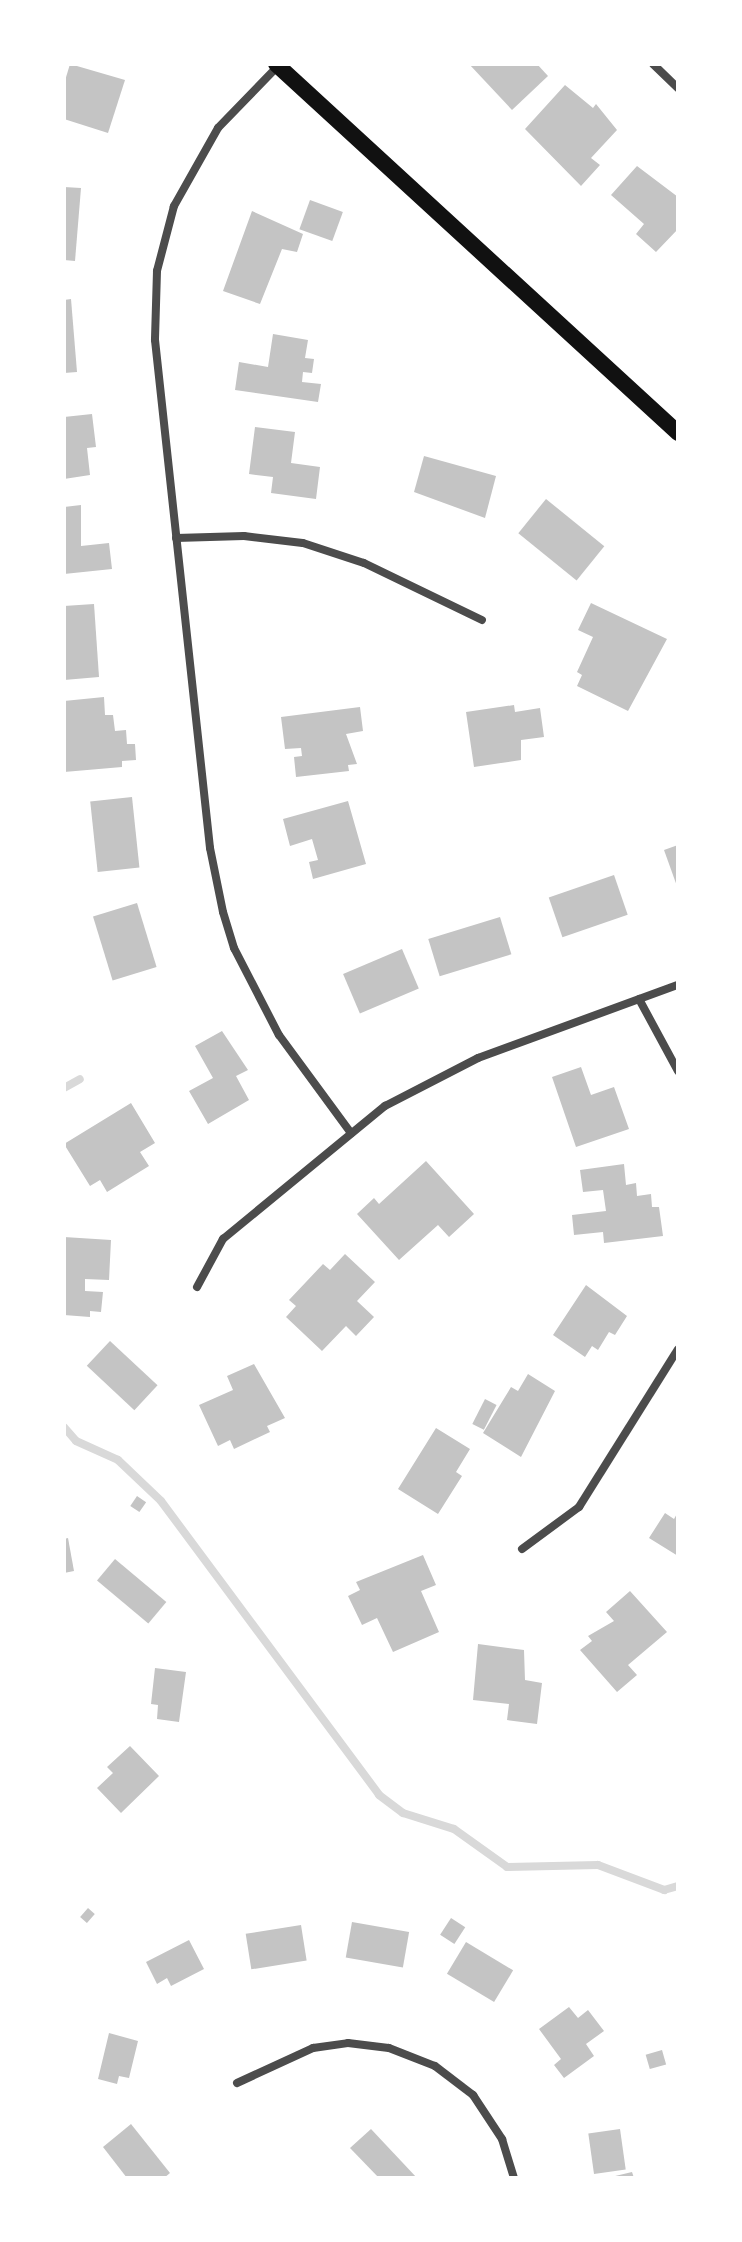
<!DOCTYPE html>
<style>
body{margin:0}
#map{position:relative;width:742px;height:2242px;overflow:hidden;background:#fff;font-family:"Alegreya Sans",sans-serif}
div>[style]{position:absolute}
.stream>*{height:8px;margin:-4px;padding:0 4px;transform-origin:4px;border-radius:4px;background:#d9d9d9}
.building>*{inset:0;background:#c4c4c4;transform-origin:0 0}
.minor>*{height:8px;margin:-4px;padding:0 4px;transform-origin:4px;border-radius:4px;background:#4c4c4c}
.secondary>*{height:16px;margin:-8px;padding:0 8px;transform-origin:8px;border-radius:8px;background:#111}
span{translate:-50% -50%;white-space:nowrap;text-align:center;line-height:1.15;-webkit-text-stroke:7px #fff;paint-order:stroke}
.frame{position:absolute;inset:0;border:66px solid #fff;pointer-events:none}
</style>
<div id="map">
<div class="stream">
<i style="left:64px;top:1088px;width:18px;rotate:-29deg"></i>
<i style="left:64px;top:1427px;width:18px;rotate:49deg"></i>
<i style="left:76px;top:1441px;width:46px;rotate:24.3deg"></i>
<i style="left:118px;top:1460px;width:59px;rotate:43.6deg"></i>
<i style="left:161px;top:1501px;width:366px;rotate:53.4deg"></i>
<i style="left:379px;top:1795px;width:30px;rotate:37deg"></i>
<i style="left:403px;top:1813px;width:53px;rotate:17.4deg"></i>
<i style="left:454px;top:1829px;width:65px;rotate:35.6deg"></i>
<i style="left:507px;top:1867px;width:91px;rotate:-1.3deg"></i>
<i style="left:598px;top:1865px;width:71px;rotate:20.7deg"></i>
<i style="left:664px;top:1890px;width:15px;rotate:-16deg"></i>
</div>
<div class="building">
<i style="clip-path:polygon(70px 64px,125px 80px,108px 133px,64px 119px,64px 84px)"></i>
<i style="clip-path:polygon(469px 64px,537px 64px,548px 76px,512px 110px)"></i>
<i style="clip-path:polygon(565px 85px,593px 108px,596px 104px,617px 130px,591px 158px,600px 165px,581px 186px,525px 129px)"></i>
<i style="clip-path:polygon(637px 166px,678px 197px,678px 229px,656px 252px,636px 234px,644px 224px,611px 195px)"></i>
<i style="clip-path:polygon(64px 187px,81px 188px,75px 261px,64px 260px)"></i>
<i style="left:310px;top:200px;width:35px;height:31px;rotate:20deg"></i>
<i style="clip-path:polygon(252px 211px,303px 234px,297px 252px,282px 249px,260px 304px,223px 291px)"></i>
<i style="clip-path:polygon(71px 299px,77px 372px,64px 373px,64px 300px)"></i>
<i style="clip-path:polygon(273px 334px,308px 340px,305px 358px,314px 359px,312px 373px,303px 372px,302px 382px,321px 384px,318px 402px,235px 390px,239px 362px,268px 367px)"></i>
<i style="clip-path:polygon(92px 414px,96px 447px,87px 448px,90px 475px,64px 479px,64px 417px)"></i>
<i style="clip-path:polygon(255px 427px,295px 432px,291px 463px,320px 467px,316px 499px,271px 493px,273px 477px,249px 474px)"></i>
<i style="clip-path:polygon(424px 456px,496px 476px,485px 518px,414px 492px)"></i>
<i style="left:546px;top:499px;width:75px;height:44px;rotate:39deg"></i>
<i style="clip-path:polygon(81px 505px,81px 546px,109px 543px,112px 569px,64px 574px,64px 507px)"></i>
<i style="clip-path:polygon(591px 603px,667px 639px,628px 711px,577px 686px,582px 675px,577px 672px,593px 637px,578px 630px)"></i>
<i style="clip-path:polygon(94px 604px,99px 677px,64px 680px,64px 606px)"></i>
<i style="clip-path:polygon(104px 697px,105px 715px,113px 715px,115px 731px,126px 730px,127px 744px,135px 744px,136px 760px,122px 761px,122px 767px,64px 772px,64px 701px)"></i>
<i style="clip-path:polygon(514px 705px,515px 712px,540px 708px,544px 737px,521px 740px,521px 760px,474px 767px,466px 712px)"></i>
<i style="clip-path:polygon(360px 707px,363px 731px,346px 734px,357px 764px,348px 765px,349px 771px,296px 777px,294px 757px,302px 756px,301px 748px,285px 749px,281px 717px)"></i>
<i style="left:132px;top:797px;width:71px;height:42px;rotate:84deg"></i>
<i style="clip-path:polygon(348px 801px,366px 864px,313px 879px,309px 862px,318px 860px,312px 839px,290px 846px,283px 819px)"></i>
<i style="clip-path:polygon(678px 845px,678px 889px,664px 850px)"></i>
<i style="left:614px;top:875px;width:42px;height:69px;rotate:71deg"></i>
<i style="left:137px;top:903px;width:67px;height:46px;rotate:73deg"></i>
<i style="left:500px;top:917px;width:39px;height:75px;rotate:73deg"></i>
<i style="left:402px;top:949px;width:43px;height:64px;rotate:67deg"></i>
<i style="clip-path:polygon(222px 1031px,248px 1070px,236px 1076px,249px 1100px,208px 1124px,189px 1091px,213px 1078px,195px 1046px)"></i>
<i style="clip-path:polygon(581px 1067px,591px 1095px,614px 1087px,629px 1129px,576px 1147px,552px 1077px)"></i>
<i style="clip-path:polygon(131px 1103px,155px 1143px,140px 1152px,149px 1166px,107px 1192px,100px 1180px,90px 1186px,64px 1144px)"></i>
<i style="clip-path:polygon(426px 1161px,474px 1214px,449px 1237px,438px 1225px,399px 1260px,357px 1214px,374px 1198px,379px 1204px)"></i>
<i style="clip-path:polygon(624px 1164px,626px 1185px,636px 1183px,637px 1196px,651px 1194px,652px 1207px,659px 1207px,663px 1236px,604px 1243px,603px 1232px,574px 1235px,572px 1215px,606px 1211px,603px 1190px,583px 1192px,580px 1170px)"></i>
<i style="clip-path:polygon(64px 1237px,111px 1240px,109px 1280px,85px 1279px,85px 1291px,103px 1292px,101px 1312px,90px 1311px,90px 1317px,64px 1315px)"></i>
<i style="clip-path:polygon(345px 1254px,375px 1282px,357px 1301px,374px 1317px,356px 1336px,346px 1326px,322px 1351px,286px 1317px,296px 1306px,289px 1300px,323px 1264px,330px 1270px)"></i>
<i style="clip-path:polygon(586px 1285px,627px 1316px,615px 1335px,609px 1332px,598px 1350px,592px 1346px,585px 1357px,553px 1335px)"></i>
<i style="left:110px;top:1341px;width:65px;height:34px;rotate:43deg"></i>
<i style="clip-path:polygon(254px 1364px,285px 1418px,267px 1426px,270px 1432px,234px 1449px,230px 1440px,218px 1446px,199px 1405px,233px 1390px,227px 1376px)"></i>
<i style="clip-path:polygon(528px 1374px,555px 1391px,521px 1457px,483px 1433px,511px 1387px,518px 1391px)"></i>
<i style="left:485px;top:1399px;width:13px;height:28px;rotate:27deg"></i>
<i style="clip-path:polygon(436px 1428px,470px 1449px,456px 1472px,462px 1476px,438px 1514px,398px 1489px)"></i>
<i style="left:137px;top:1496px;width:11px;height:12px;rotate:34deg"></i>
<i style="clip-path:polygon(678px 1512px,678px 1556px,649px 1538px,665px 1513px,674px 1519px)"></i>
<i style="clip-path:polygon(68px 1538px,74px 1571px,64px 1573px,64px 1539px)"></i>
<i style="clip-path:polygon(423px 1555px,436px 1585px,421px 1591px,439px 1632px,393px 1652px,377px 1618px,362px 1625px,348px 1596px,360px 1590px,356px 1582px)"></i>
<i style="left:115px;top:1559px;width:67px;height:28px;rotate:40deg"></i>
<i style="clip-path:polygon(630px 1591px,667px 1632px,628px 1665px,637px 1675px,617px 1692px,580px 1650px,592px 1641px,588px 1636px,614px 1621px,606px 1612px)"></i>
<i style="clip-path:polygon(478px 1644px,524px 1650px,525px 1680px,542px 1683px,537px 1724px,507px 1720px,509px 1704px,473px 1700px)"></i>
<i style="clip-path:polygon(155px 1668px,186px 1672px,179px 1722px,157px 1719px,158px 1705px,151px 1704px)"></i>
<i style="clip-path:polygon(130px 1746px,159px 1776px,121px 1813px,97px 1788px,113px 1773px,107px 1767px)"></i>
<i style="left:88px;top:1908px;width:9px;height:12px;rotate:41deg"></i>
<i style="left:451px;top:1918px;width:17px;height:20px;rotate:33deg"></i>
<i style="left:352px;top:1922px;width:58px;height:36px;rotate:10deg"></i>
<i style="left:301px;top:1925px;width:36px;height:56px;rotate:81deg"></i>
<i style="clip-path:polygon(189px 1940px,204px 1969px,171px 1986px,167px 1978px,157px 1984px,146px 1962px)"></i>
<i style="left:466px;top:1942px;width:55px;height:37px;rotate:31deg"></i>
<i style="clip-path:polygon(569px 2007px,578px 2018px,588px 2010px,604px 2031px,586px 2044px,594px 2056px,564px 2078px,554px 2065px,561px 2059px,539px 2029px)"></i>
<i style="clip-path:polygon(109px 2033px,138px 2041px,129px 2078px,119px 2076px,117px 2084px,98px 2079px)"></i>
<i style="left:662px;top:2050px;width:15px;height:17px;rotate:74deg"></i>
<i style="clip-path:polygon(131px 2124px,170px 2173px,164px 2178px,127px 2178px,103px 2147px)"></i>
<i style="clip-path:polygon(371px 2129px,417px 2178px,379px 2178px,350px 2148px)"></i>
<i style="left:620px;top:2129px;width:41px;height:32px;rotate:82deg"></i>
<i style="clip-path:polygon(632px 2172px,634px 2178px,611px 2178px,611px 2177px)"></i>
</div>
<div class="minor">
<i style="left:653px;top:64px;width:35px;rotate:44deg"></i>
<i style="left:278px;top:66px;width:86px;rotate:134.1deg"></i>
<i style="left:218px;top:128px;width:90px;rotate:119.4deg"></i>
<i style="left:174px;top:206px;width:67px;rotate:104.7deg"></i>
<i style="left:157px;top:271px;width:69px;rotate:91.7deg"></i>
<i style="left:155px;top:340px;width:511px;rotate:83.82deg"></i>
<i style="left:210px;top:848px;width:65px;rotate:78.5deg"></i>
<i style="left:223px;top:912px;width:38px;rotate:73deg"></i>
<i style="left:234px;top:948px;width:98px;rotate:62.7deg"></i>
<i style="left:279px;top:1035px;width:122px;rotate:53.7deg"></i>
<i style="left:176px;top:538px;width:68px;rotate:-1.7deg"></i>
<i style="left:244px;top:536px;width:59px;rotate:6.8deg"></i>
<i style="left:303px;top:543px;width:64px;rotate:18.2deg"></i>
<i style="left:364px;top:563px;width:131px;rotate:25.8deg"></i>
<i style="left:639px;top:999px;width:82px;rotate:61.6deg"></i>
<i style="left:197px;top:1287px;width:55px;rotate:-61.6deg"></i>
<i style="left:223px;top:1239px;width:210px;rotate:-39.4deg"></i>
<i style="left:385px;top:1106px;width:105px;rotate:-27.3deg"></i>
<i style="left:478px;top:1058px;width:213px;rotate:-20.1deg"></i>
<i style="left:522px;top:1549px;width:71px;rotate:-36.4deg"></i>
<i style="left:579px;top:1507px;width:186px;rotate:-57.9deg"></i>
<i style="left:237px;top:2083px;width:84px;rotate:-24.7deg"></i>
<i style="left:313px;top:2048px;width:35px;rotate:-8deg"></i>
<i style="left:348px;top:2043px;width:41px;rotate:7deg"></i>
<i style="left:389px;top:2048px;width:49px;rotate:21.4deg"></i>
<i style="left:435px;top:2066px;width:48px;rotate:37.3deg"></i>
<i style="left:473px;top:2095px;width:53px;rotate:56.6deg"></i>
<i style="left:502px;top:2139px;width:41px;rotate:72.9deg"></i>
</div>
<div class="secondary">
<i style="left:276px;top:64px;width:546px;rotate:42.55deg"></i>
</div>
<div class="frame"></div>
</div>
